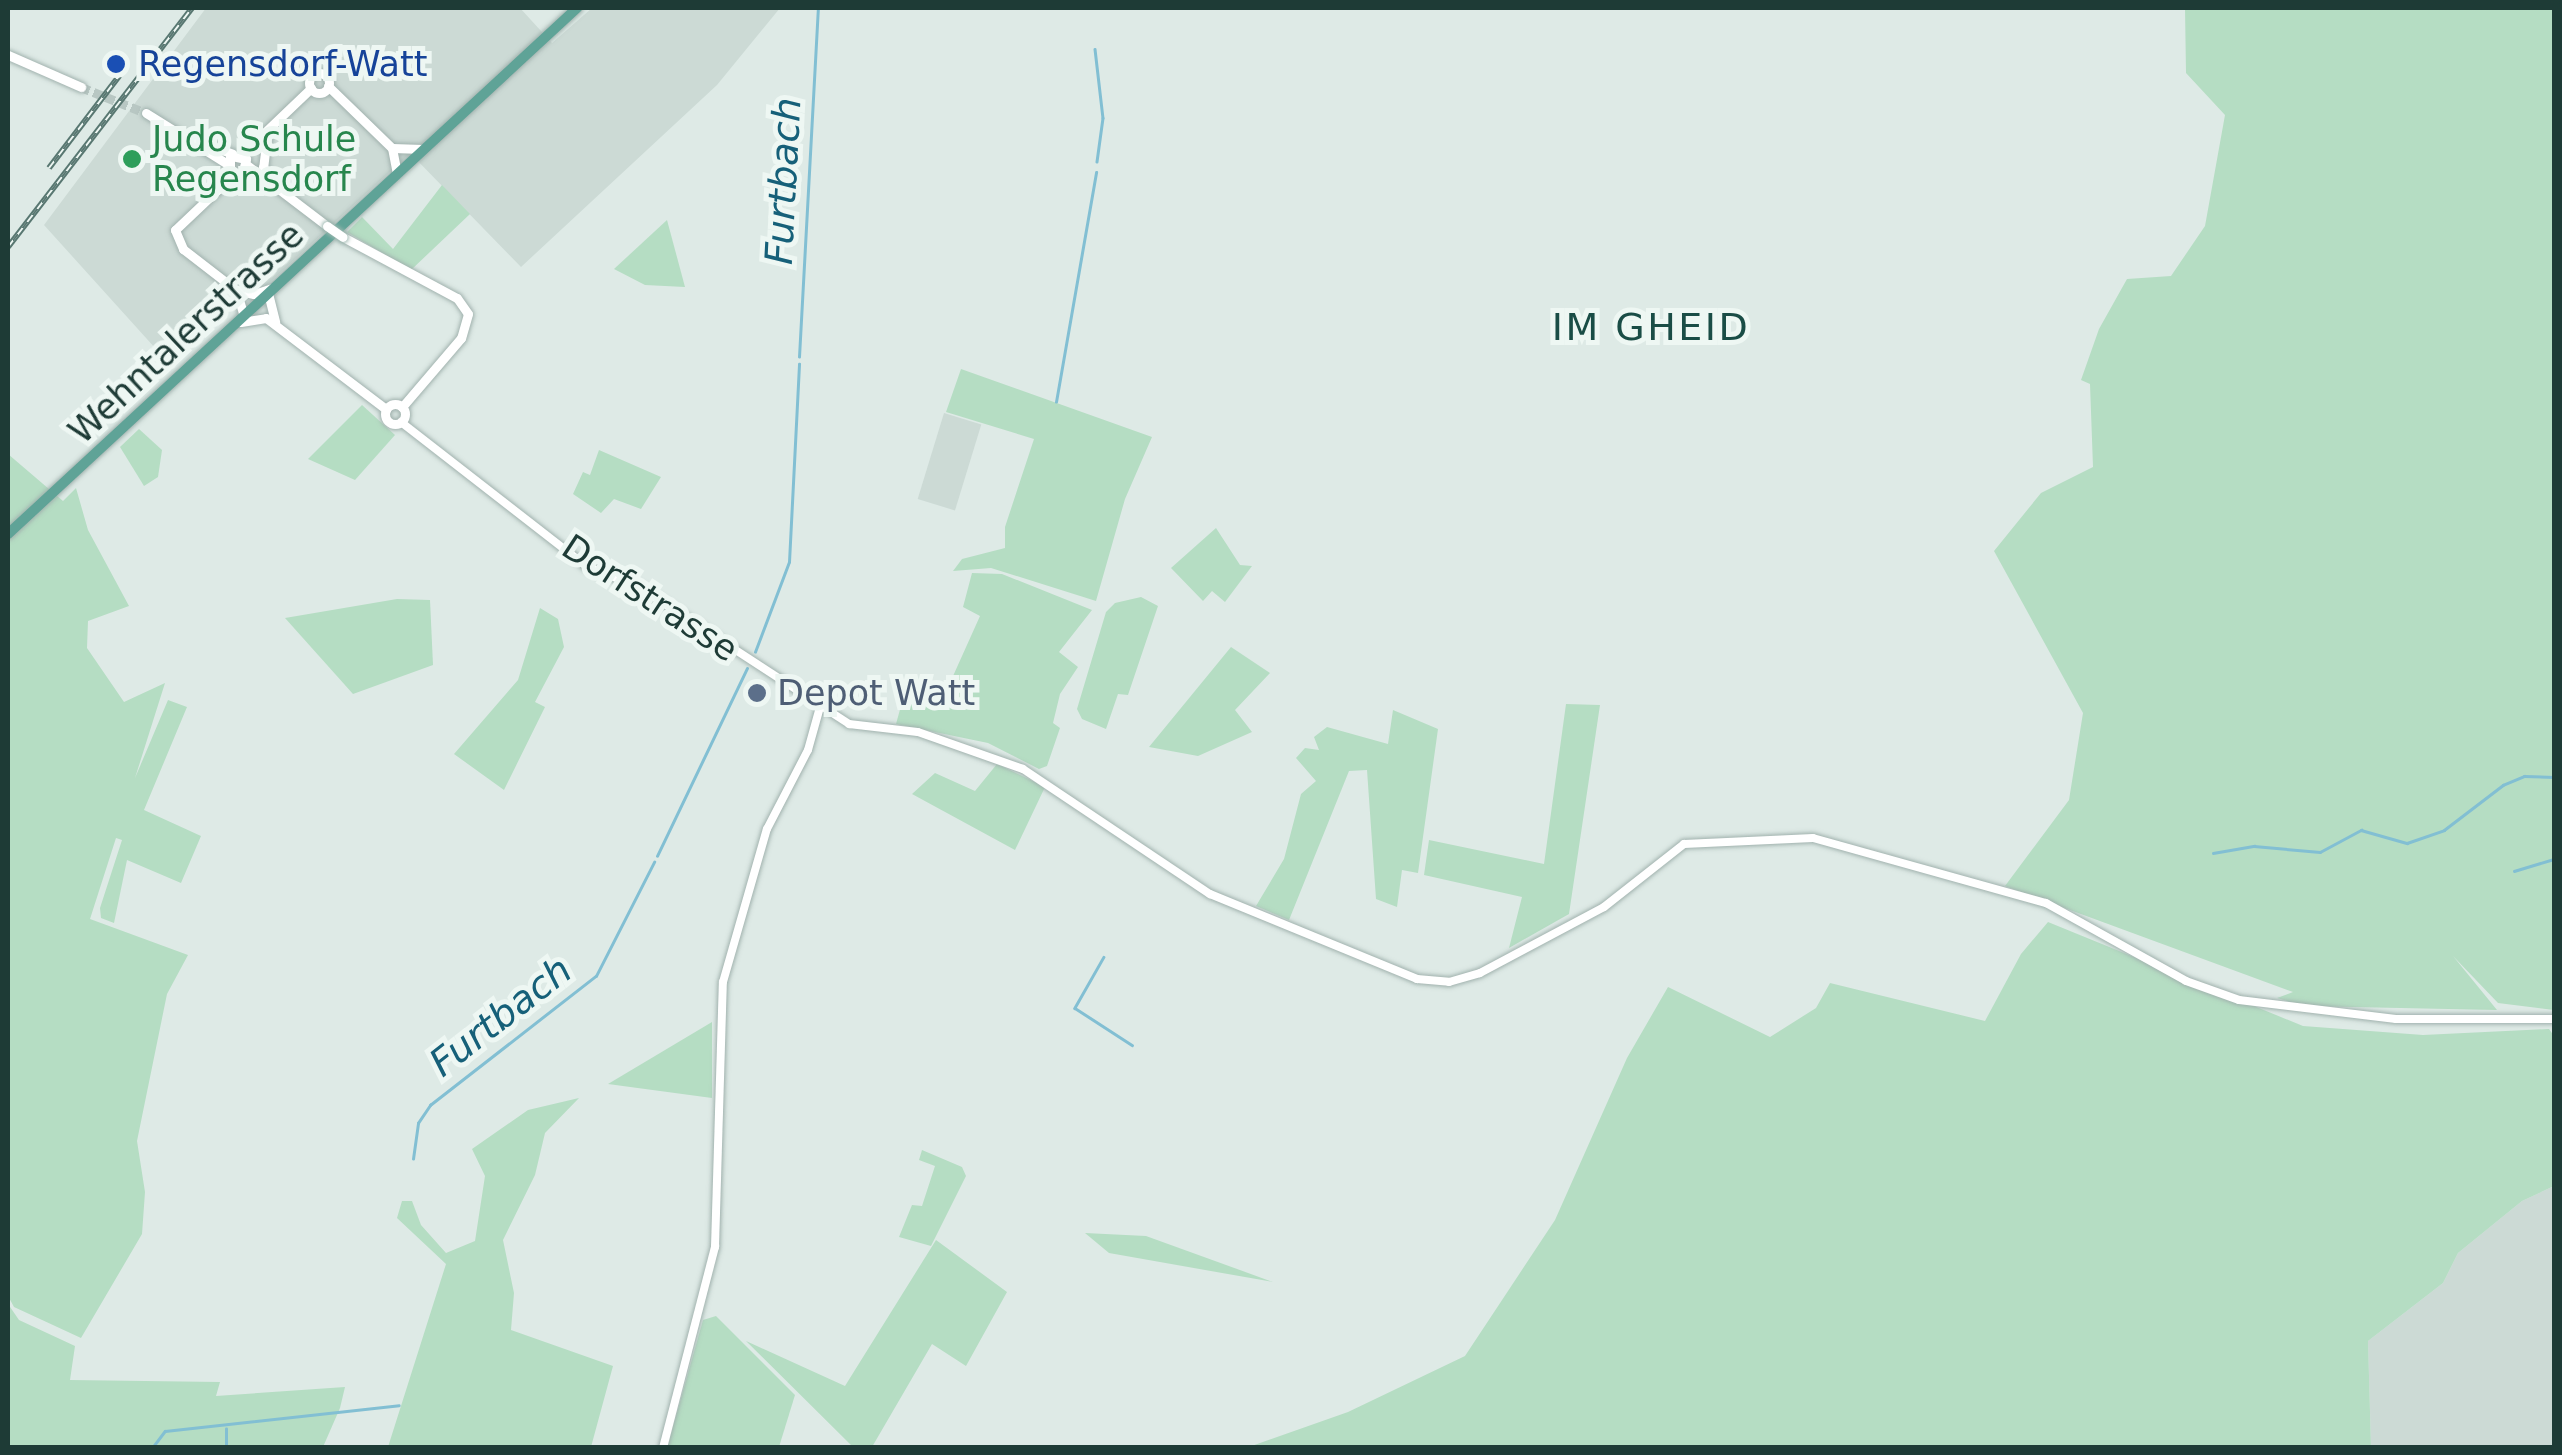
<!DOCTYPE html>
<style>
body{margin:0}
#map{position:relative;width:2562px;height:1455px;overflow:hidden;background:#deeae6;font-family:"DejaVu Sans",sans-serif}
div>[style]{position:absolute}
.built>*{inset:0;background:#ccdad5;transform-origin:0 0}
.green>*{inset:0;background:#b5ddc3}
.stream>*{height:2.5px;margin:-1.25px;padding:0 1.25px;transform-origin:1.25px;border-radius:1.25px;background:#82bfd3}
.secondary-tunnel>*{height:9px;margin-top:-4.5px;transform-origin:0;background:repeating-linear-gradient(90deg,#b8c7c3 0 9px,transparent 0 13.5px)}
.roads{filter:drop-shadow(0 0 2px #a1b2ae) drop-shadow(0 0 2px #a1b2ae)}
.tertiary>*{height:8px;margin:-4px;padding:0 4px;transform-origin:4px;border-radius:4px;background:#fff}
.secondary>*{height:9px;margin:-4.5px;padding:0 4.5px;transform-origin:4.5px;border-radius:4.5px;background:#fff}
.secondary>.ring{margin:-4.5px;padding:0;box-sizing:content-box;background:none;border:9px solid #fff;border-radius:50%}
.primary>*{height:10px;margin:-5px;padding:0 5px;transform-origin:5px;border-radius:5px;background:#5fa397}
.rail>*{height:6px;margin-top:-3px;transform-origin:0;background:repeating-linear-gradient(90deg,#eef7f3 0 8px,#587771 0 16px);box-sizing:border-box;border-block:2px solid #587771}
.bridges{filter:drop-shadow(0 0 2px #9cb7af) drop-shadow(0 0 2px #9cb7af)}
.secondary-bridge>*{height:9px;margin:-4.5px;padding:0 4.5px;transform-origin:4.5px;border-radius:4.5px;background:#fff}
.dots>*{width:28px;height:28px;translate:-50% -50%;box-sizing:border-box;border:5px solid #eef7f3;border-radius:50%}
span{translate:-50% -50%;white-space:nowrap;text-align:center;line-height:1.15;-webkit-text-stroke:10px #eef7f3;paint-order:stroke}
.transit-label{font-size:35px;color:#164399}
.left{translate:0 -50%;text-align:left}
.leisure-label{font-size:35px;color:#27864d}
.street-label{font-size:35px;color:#1e3b36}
.service-label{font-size:35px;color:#4e5e75}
.water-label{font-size:38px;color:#166079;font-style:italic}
.neighbourhood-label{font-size:38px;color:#1a4d46;letter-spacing:2.5px}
.frame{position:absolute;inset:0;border:10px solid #1e3b36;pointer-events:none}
</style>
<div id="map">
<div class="built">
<i style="clip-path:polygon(206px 8px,520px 8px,552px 43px,592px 8px,780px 8px,717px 85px,521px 267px,410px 153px,257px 294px,219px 288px,165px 359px,44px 225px)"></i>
<i style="left:944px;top:413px;width:39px;height:90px;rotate:17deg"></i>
<i style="clip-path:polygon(2554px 1186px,2554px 1447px,2371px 1447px,2368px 1341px,2443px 1283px,2458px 1253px,2522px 1201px)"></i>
</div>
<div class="green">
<i style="clip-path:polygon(2185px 8px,2554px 8px,2554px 1010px,2498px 1003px,2453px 956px,2497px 1010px,2304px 1006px,2277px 998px,2293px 992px,2005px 886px,2069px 800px,2083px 713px,1994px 551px,2041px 493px,2093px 467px,2090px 384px,2081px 380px,2099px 329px,2127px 279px,2171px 276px,2205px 226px,2225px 115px,2186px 73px)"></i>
<i style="clip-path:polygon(442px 185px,470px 214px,411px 270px,347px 232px,362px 217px,393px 249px)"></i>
<i style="clip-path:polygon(667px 220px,685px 287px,645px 285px,614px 269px)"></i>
<i style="clip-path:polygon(961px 369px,1152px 437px,1125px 499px,1096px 601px,991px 568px,953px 571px,962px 559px,1005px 548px,1005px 527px,1034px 439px,946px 412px)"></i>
<i style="clip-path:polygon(362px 405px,395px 435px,355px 480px,308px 459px)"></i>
<i style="clip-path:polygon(139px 429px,162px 450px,158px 477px,144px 486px,120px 447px)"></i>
<i style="clip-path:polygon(599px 450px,661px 477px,641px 509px,614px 499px,601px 513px,573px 494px,583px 472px,590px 475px)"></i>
<i style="clip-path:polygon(8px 454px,63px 501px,76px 488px,88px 530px,129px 606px,88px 621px,87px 648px,124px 702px,165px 683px,135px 778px,168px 700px,187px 707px,144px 810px,201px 836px,181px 883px,127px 860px,114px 923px,101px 918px,100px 908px,122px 840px,116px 838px,90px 919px,188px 955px,167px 994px,137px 1141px,145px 1192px,142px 1234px,81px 1338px,14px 1307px,8px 1296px)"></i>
<i style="clip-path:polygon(1216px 528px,1240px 565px,1252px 566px,1225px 602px,1212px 591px,1203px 601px,1171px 568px)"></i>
<i style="clip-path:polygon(972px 573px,1002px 574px,1092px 610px,1059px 652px,1078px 667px,1060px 694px,1053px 723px,1060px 728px,1047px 766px,1039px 769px,988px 743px,896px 724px,904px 695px,940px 705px,980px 616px,963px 607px)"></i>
<i style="clip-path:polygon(1141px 597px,1158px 606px,1128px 695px,1118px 694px,1106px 729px,1082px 719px,1077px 709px,1106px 612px,1115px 603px)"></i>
<i style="clip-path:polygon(397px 599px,430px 600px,433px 665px,353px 694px,285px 618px)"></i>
<i style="clip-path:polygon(540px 608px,558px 619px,564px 647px,535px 702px,545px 707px,504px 790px,454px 754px,518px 680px)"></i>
<i style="clip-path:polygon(1231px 647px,1270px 673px,1235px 710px,1252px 732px,1198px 756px,1149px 747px)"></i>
<i style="clip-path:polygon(1566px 704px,1600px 705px,1569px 914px,1509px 948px,1522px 897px,1424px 875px,1429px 840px,1544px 864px)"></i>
<i style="clip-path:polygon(1393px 710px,1438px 729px,1418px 873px,1402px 870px,1397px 907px,1376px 899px,1367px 770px,1349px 771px,1289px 920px,1256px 906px,1284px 859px,1301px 794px,1316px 781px,1296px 758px,1305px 748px,1319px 750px,1314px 737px,1327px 727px,1388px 744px)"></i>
<i style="clip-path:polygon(997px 764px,1045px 787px,1015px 850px,912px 794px,935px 773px,975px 791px)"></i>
<i style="clip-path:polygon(2048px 922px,2303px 1026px,2423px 1035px,2549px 1029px,2554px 1036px,2554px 1186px,2522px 1201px,2458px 1253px,2443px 1283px,2368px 1341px,2371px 1447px,1246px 1448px,1348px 1412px,1465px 1356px,1555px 1220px,1627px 1058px,1668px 987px,1770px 1037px,1816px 1008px,1830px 983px,1985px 1021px,2021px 954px)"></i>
<i style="clip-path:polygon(712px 1022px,712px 1098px,608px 1084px)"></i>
<i style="clip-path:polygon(579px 1098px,545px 1133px,535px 1175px,503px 1240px,514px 1293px,511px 1330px,613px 1366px,591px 1447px,388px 1447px,446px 1264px,397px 1218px,402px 1201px,412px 1201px,421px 1225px,446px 1253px,475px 1241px,485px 1176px,472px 1149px,528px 1110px)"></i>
<i style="clip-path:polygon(922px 1150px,962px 1167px,966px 1176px,931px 1246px,899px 1237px,912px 1205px,922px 1206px,935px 1166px,919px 1160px)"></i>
<i style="clip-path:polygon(1085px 1233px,1146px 1236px,1273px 1282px,1109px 1253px)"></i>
<i style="clip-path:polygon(936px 1240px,1007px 1292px,966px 1366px,932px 1344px,872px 1447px,853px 1447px,746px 1341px,845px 1386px)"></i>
<i style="clip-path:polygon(8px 1304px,19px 1320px,75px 1346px,70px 1380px,220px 1382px,216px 1396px,345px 1387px,340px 1408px,323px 1447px,8px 1447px)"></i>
<i style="clip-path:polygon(716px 1316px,795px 1395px,779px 1447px,667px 1448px,703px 1320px)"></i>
</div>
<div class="stream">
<i style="left:1095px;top:49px;width:69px;rotate:83.4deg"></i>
<i style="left:1103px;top:118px;width:44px;rotate:97.8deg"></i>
<i style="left:799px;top:357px;width:350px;rotate:-86.9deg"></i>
<i style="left:1056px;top:402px;width:233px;rotate:-80.1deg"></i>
<i style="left:755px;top:652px;width:96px;rotate:-69.3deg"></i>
<i style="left:789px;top:562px;width:198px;rotate:-87.1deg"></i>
<i style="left:2213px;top:853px;width:42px;rotate:-9.7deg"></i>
<i style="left:2254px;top:846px;width:66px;rotate:5.2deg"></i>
<i style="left:2320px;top:852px;width:47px;rotate:-28.2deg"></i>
<i style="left:2361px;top:830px;width:48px;rotate:15.8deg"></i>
<i style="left:2407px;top:843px;width:39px;rotate:-19deg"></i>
<i style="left:2444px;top:830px;width:74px;rotate:-37.3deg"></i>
<i style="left:2503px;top:785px;width:23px;rotate:-23deg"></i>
<i style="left:2524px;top:776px;width:30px;rotate:2deg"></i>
<i style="left:657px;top:856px;width:208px;rotate:-64.4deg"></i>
<i style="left:2514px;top:871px;width:42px;rotate:-16.7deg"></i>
<i style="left:1104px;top:957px;width:59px;rotate:119.6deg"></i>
<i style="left:1075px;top:1008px;width:68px;rotate:33deg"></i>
<i style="left:413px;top:1159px;width:36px;rotate:-82deg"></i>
<i style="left:418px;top:1123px;width:22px;rotate:-56deg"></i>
<i style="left:430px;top:1105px;width:210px;rotate:-37.9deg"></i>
<i style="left:596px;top:976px;width:128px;rotate:-63deg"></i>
<i style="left:152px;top:1448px;width:21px;rotate:-53deg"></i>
<i style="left:165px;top:1431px;width:235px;rotate:-6.3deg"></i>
<i style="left:226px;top:1448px;width:19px;rotate:-90deg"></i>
</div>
<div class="secondary-tunnel">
<i style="left:81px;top:87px;width:70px;rotate:21.8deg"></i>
</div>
<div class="roads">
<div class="tertiary">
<i style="left:401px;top:422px;width:234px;rotate:37.9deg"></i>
<i style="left:586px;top:566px;width:57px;rotate:21.6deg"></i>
<i style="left:639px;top:587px;width:251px;rotate:33.1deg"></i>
<i style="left:849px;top:724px;width:69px;rotate:6.6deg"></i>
<i style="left:918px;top:732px;width:111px;rotate:19.4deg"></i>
<i style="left:1023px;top:769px;width:225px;rotate:33.8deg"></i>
<i style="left:1210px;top:894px;width:224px;rotate:22.3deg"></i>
<i style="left:1417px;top:979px;width:32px;rotate:5deg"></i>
<i style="left:1449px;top:982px;width:32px;rotate:-16deg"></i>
<i style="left:1480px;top:973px;width:140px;rotate:-28deg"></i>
<i style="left:1604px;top:907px;width:102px;rotate:-38.2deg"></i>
<i style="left:1684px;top:844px;width:129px;rotate:-2.7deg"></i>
<i style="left:1813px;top:838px;width:242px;rotate:15.6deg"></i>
<i style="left:2046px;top:903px;width:160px;rotate:29.1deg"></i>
<i style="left:2186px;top:981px;width:56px;rotate:19.7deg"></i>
<i style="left:2239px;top:1000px;width:158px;rotate:6.9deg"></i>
<i style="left:2396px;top:1019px;width:158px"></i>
<i style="left:663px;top:1448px;width:208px;rotate:-75.5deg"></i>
<i style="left:715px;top:1247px;width:265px;rotate:-88.3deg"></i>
<i style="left:723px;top:982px;width:159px;rotate:-74deg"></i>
<i style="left:767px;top:829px;width:89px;rotate:-62.6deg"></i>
<i style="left:808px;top:750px;width:45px;rotate:-74.4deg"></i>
</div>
<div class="secondary">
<i style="left:8px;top:55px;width:80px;rotate:23.7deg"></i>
<i class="ring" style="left:309px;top:73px;width:11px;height:11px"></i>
<i style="left:328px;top:86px;width:89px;rotate:44.1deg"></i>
<i style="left:392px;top:148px;width:26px;rotate:79deg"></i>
<i style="left:146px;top:113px;width:94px;rotate:32deg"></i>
<i style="left:267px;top:136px;width:31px;rotate:97deg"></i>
<i style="left:263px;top:167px;width:27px;rotate:51deg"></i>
<i style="left:195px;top:140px;width:40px;rotate:20.2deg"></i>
<i style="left:392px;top:148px;width:31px;rotate:2deg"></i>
<i style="left:241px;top:155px;width:97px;rotate:-43.7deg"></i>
<i style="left:247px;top:165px;width:101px;rotate:37.3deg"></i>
<i style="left:242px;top:174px;width:16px;rotate:-75deg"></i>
<i style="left:246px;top:159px;width:16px;rotate:-169deg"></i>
<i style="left:230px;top:156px;width:17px;rotate:90deg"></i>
<i style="left:230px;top:173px;width:35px;rotate:16deg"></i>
<i style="left:175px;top:230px;width:21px;rotate:67deg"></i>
<i style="left:183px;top:249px;width:67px;rotate:37.7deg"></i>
<i style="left:236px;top:290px;width:18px;rotate:13deg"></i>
<i style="left:254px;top:294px;width:19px;rotate:-18deg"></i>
<i style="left:175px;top:230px;width:80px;rotate:-43.5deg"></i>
<i style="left:343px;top:237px;width:129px;rotate:28.2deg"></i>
<i style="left:457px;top:298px;width:19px;rotate:55deg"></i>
<i style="left:468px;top:314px;width:25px;rotate:106deg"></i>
<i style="left:461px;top:338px;width:91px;rotate:130.5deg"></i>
<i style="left:236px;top:290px;width:27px;rotate:73deg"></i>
<i style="left:268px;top:293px;width:30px;rotate:76deg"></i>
<i style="left:241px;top:322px;width:25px;rotate:-9deg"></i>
<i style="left:266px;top:318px;width:151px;rotate:37.2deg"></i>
<i class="ring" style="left:385px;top:404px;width:11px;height:11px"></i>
</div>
<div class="primary">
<i style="left:8px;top:534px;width:775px;rotate:-42.75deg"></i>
</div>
</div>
<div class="rail">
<i style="left:49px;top:168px;width:116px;rotate:-52.7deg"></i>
<i style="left:8px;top:247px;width:302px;rotate:-52.4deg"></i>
</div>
<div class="bridges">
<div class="secondary-bridge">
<i style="left:327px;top:226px;width:19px;rotate:35deg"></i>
</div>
</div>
<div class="dots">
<i style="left:116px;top:64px;background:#1a4fb4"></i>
<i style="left:132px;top:159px;background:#2e9e5b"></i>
<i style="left:757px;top:693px;background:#5c6f8a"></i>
</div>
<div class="transit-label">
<span class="left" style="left:138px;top:64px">Regensdorf-Watt</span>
</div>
<div class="leisure-label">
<span class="left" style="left:152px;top:159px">Judo Schule<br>Regensdorf</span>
</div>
<div class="street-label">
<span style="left:186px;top:333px;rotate:-43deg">Wehntalerstrasse</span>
<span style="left:650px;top:598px;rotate:33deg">Dorfstrasse</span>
</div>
<div class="service-label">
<span class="left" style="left:777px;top:693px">Depot Watt</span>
</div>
<div class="water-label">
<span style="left:784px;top:181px;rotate:-87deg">Furtbach</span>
<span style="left:501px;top:1017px;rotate:-38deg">Furtbach</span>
</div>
<div class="neighbourhood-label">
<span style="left:1651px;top:328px">IM GHEID</span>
</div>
<div class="frame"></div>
</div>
